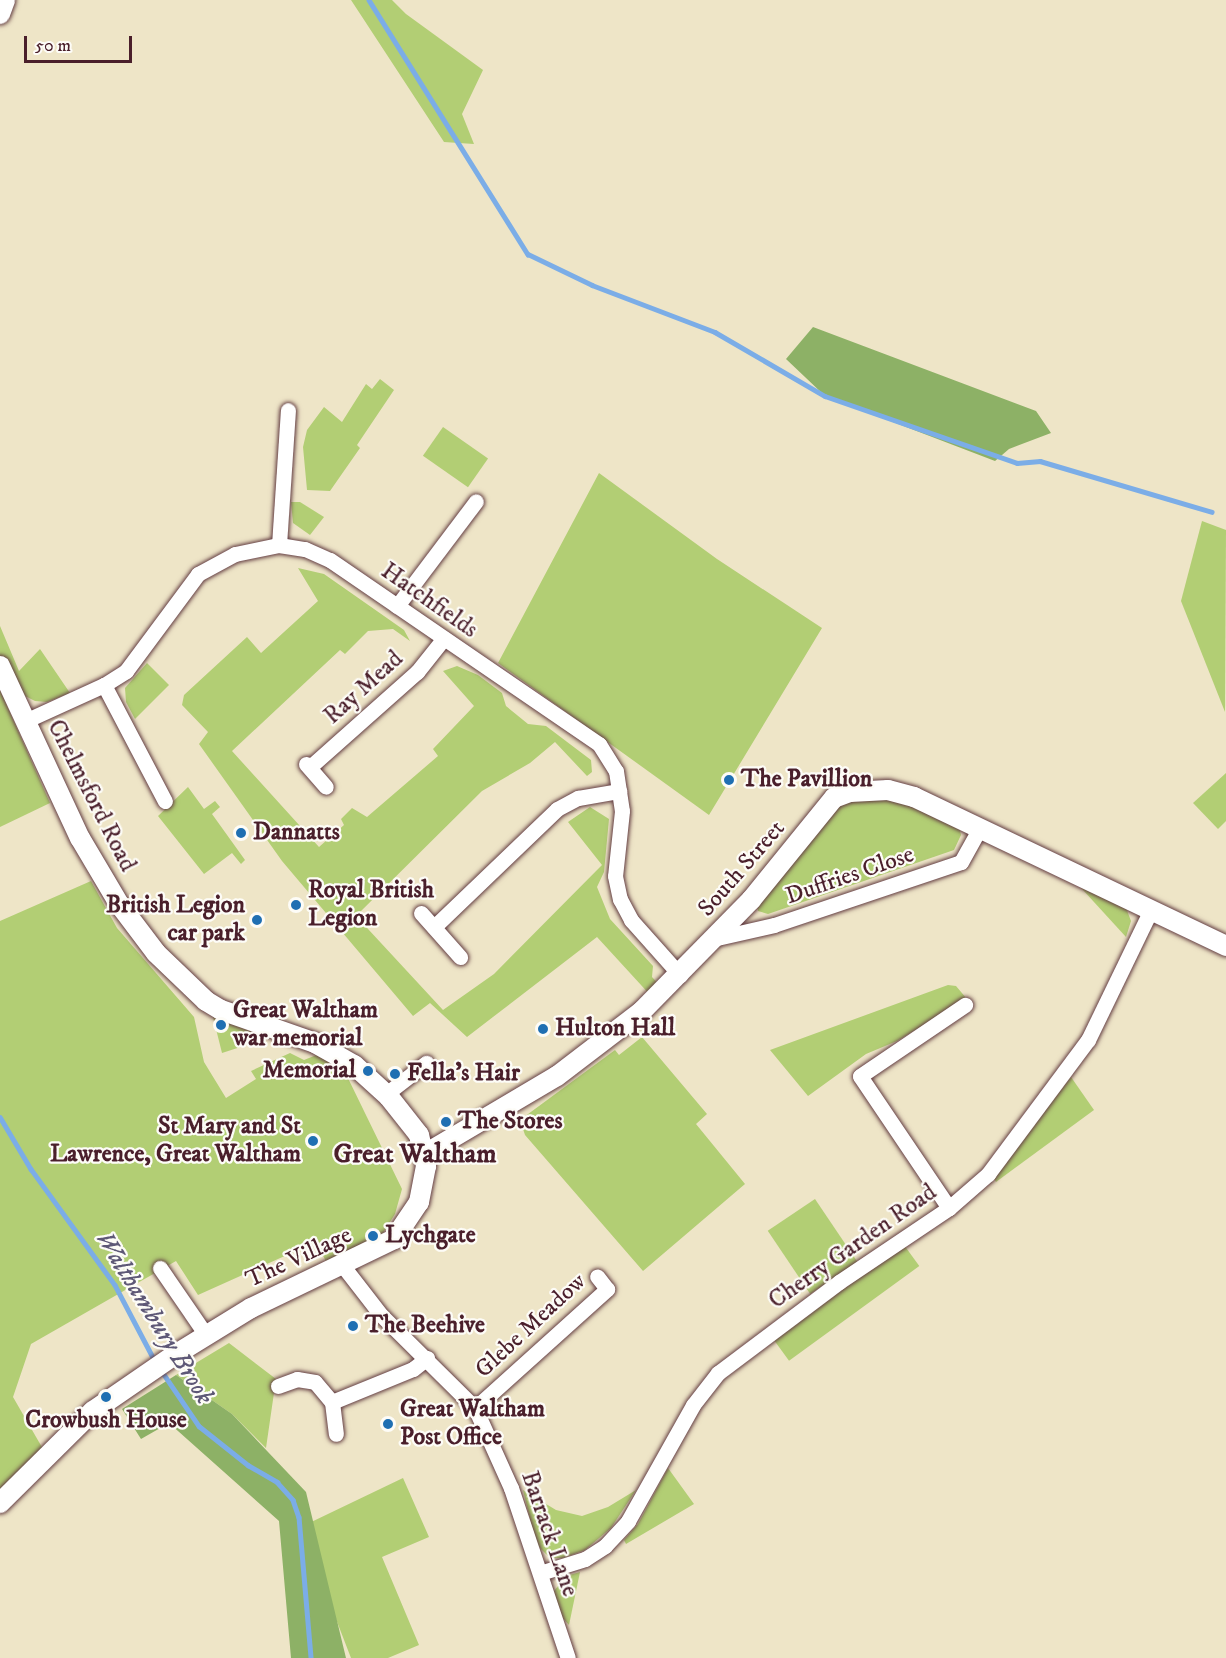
<!DOCTYPE html>
<style>
body{margin:0}
#map{position:relative;width:1226px;height:1658px;overflow:hidden;background:#eee5c7;font-family:"IM FELL DW Pica",serif}
div>[style]{position:absolute}
.green>*{inset:0;background:#b2ce74;transform-origin:0 0}
.forest>*{inset:0;background:#8db166}
.stream>*{height:4.5px;margin:-2.25px;padding:0 2.25px;transform-origin:2.25px;border-radius:2.25px;background:#7bade7}
.roads{filter:drop-shadow(0 0 2px #633d42) drop-shadow(0 0 2px #633d42)}
.street>*{height:15px;margin:-7.5px;padding:0 7.5px;transform-origin:7.5px;border-radius:7.5px;background:#fff}
.secondary>*{height:20px;margin:-10px;padding:0 10px;transform-origin:10px;border-radius:10px;background:#fff}
.dots>*{width:16px;height:16px;translate:-50% -50%;box-sizing:border-box;border:3px solid #fdfcf7;border-radius:50%}
span{translate:-50% -50%;white-space:nowrap;text-align:center;line-height:1.15;-webkit-text-stroke:4.5px #fdfcf7;paint-order:stroke}
.street-label{font-size:24px;color:#4a1f2b}
.poi-label{font-size:24px;color:#4a1f2b;font-weight:700}
.left{translate:0 -50%;text-align:left}
.right{translate:-100% -50%;text-align:right}
.water-label{font-size:26px;color:#5e5876;font-style:italic}
.quarter-label{font-size:27px;color:#4a1f2b;font-weight:700}
.scale{position:absolute;left:24px;top:36px;width:108px;height:27px;box-sizing:border-box;border:3px solid #4a1f2b;border-top:0;padding-left:8px;font-size:18px;line-height:21px;white-space:nowrap;color:#4a1f2b;-webkit-text-stroke:4px #fdfcf7;paint-order:stroke}
</style>
<div id="map">
<div class="green">
<i style="clip-path:polygon(351px 0,392px 0,406px 14px,483px 70px,462px 114px,474px 144px,444px 142px)"></i>
<i style="clip-path:polygon(380px 379px,394px 390px,357px 445px,360px 448px,330px 491px,307px 490px,303px 447px,307px 430px,324px 407px,342px 422px,366px 384px,372px 389px)"></i>
<i style="left:443px;top:427px;width:55px;height:35px;rotate:35deg"></i>
<i style="clip-path:polygon(599px 473px,717px 559px,822px 628px,709px 815px,498px 663px)"></i>
<i style="clip-path:polygon(291px 502px,300px 502px,324px 517px,310px 535px,293px 523px)"></i>
<i style="clip-path:polygon(1202px 521px,1226px 530px,1225px 712px,1181px 601px)"></i>
<i style="clip-path:polygon(298px 568px,324px 574px,404px 630px,410px 641px,393px 629px,368px 631px,345px 654px,340px 650px,232px 751px,319px 847px,344px 825px,341px 819px,352px 808px,367px 817px,438px 756px,433px 749px,474px 706px,443px 671px,457px 666px,478px 675px,502px 693px,506px 706px,528px 724px,546px 726px,591px 760px,592px 772px,587px 776px,555px 742px,530px 763px,482px 791px,356px 916px,443px 1010px,494px 974px,602px 865px,568px 822px,590px 807px,609px 819px,604px 872px,597px 887px,610px 919px,653px 966px,652px 977px,662px 988px,652px 997px,597px 937px,467px 1037px,430px 1003px,413px 1016px,282px 861px,199px 744px,208px 732px,182px 705px,184px 695px,247px 637px,261px 653px,318px 601px)"></i>
<i style="clip-path:polygon(0 626px,19px 671px,40px 649px,70px 693px,47px 702px,35px 701px,25px 696px,7px 661px,0 673px)"></i>
<i style="clip-path:polygon(147px 663px,169px 685px,135px 719px,126px 702px,125px 688px)"></i>
<i style="clip-path:polygon(0 690px,50px 803px,0 827px)"></i>
<i style="clip-path:polygon(1226px 773px,1226px 821px,1218px 829px,1193px 803px)"></i>
<i style="clip-path:polygon(188px 787px,204px 809px,215px 801px,220px 807px,212px 814px,245px 860px,241px 864px,232px 853px,204px 874px,158px 816px)"></i>
<i style="clip-path:polygon(882px 794px,959px 826px,961px 835px,954px 850px,768px 914px,758px 911px,756px 898px,831px 807px)"></i>
<i style="clip-path:polygon(1072px 878px,1125px 905px,1131px 921px,1126px 937px)"></i>
<i style="clip-path:polygon(91px 881px,117px 928px,194px 1017px,204px 1062px,226px 1098px,256px 1079px,251px 1071px,290px 1053px,304px 1060px,319px 1054px,345px 1072px,402px 1189px,395px 1214px,383px 1233px,331px 1271px,316px 1242px,198px 1295px,176px 1261px,31px 1344px,13px 1397px,43px 1449px,0 1492px,0 921px)"></i>
<i style="clip-path:polygon(948px 985px,956px 986px,967px 999px,897px 1041px,866px 1054px,808px 1096px,770px 1050px)"></i>
<i style="clip-path:polygon(212px 1013px,247px 1030px,271px 1037px,222px 1053px)"></i>
<i style="clip-path:polygon(642px 1037px,707px 1114px,696px 1124px,745px 1184px,643px 1271px,525px 1135px,520px 1120px,615px 1050px,619px 1055px)"></i>
<i style="clip-path:polygon(1071px 1077px,1094px 1110px,996px 1182px,993px 1177px)"></i>
<i style="left:815px;top:1199px;width:76px;height:57px;rotate:56deg"></i>
<i style="left:904px;top:1245px;width:26px;height:161px;rotate:54deg"></i>
<i style="clip-path:polygon(229px 1343px,276px 1379px,266px 1448px,232px 1414px,176px 1375px)"></i>
<i style="clip-path:polygon(668px 1468px,694px 1504px,626px 1544px,624px 1540px,638px 1524px)"></i>
<i style="clip-path:polygon(403px 1478px,429px 1537px,382px 1557px,419px 1645px,388px 1658px,351px 1658px,314px 1562px,305px 1525px)"></i>
<i style="clip-path:polygon(523px 1490px,556px 1510px,582px 1516px,608px 1507px,636px 1490px,611px 1528px,585px 1550px,563px 1558px,550px 1558px,536px 1544px)"></i>
<i style="clip-path:polygon(580px 1572px,569px 1625px,560px 1615px,554px 1591px,566px 1576px)"></i>
</div>
<div class="forest">
<i style="clip-path:polygon(813px 327px,1036px 411px,1051px 433px,1009px 449px,995px 461px,825px 396px,786px 359px)"></i>
<i style="clip-path:polygon(176px 1375px,232px 1414px,306px 1492px,346px 1658px,291px 1658px,279px 1521px,169px 1423px,141px 1439px,122px 1409px)"></i>
</div>
<div class="stream">
<i style="left:369px;top:0;width:300px;rotate:58deg"></i>
<i style="left:528px;top:254px;width:71px;rotate:25.8deg"></i>
<i style="left:592px;top:285px;width:132px;rotate:20.9deg"></i>
<i style="left:715px;top:332px;width:127px;rotate:30.2deg"></i>
<i style="left:825px;top:396px;width:203px;rotate:19.2deg"></i>
<i style="left:1017px;top:463px;width:23px;rotate:-5deg"></i>
<i style="left:1040px;top:461px;width:179px;rotate:16.5deg"></i>
<i style="left:0;top:1117px;width:61px;rotate:59.2deg"></i>
<i style="left:31px;top:1169px;width:143px;rotate:54.1deg"></i>
<i style="left:115px;top:1285px;width:88px;rotate:62.3deg"></i>
<i style="left:161px;top:1370px;width:68px;rotate:55.8deg"></i>
<i style="left:199px;top:1426px;width:63px;rotate:38.5deg"></i>
<i style="left:248px;top:1465px;width:34px;rotate:30deg"></i>
<i style="left:277px;top:1482px;width:24px;rotate:48deg"></i>
<i style="left:293px;top:1500px;width:18px;rotate:71deg"></i>
<i style="left:299px;top:1517px;width:142px;rotate:85.1deg"></i>
</div>
<div class="roads">
<div class="street">
<i style="left:279px;top:545px;width:135px;rotate:-86.2deg"></i>
<i style="left:397px;top:606px;width:131px;rotate:-53deg"></i>
<i style="left:104px;top:685px;width:131px;rotate:62.3deg"></i>
<i style="left:25px;top:721px;width:87px;rotate:-24.5deg"></i>
<i style="left:104px;top:685px;width:26px;rotate:-32deg"></i>
<i style="left:126px;top:671px;width:121px;rotate:-53.4deg"></i>
<i style="left:198px;top:574px;width:42px;rotate:-28.4deg"></i>
<i style="left:235px;top:554px;width:45px;rotate:-11.6deg"></i>
<i style="left:279px;top:545px;width:26px;rotate:9deg"></i>
<i style="left:305px;top:549px;width:27px;rotate:24deg"></i>
<i style="left:330px;top:560px;width:326px;rotate:34.4deg"></i>
<i style="left:599px;top:744px;width:32px;rotate:58deg"></i>
<i style="left:616px;top:771px;width:40px;rotate:81.5deg"></i>
<i style="left:622px;top:811px;width:65px;rotate:96.1deg"></i>
<i style="left:615px;top:876px;width:24px;rotate:78deg"></i>
<i style="left:620px;top:899px;width:24px;rotate:62deg"></i>
<i style="left:631px;top:920px;width:74px;rotate:48.3deg"></i>
<i style="left:306px;top:764px;width:30px;rotate:49deg"></i>
<i style="left:311px;top:766px;width:142px;rotate:-41.6deg"></i>
<i style="left:417px;top:672px;width:43px;rotate:-51.5deg"></i>
<i style="left:421px;top:913px;width:59px;rotate:48.4deg"></i>
<i style="left:434px;top:927px;width:170px;rotate:-43.8deg"></i>
<i style="left:557px;top:809px;width:24px;rotate:-28deg"></i>
<i style="left:578px;top:798px;width:42px;rotate:-9.7deg"></i>
<i style="left:717px;top:938px;width:58px;rotate:-12.8deg"></i>
<i style="left:774px;top:925px;width:197px;rotate:-18.6deg"></i>
<i style="left:961px;top:862px;width:38px;rotate:-61deg"></i>
<i style="left:386px;top:1094px;width:51px;rotate:-37.8deg"></i>
<i style="left:949px;top:1208px;width:159px;rotate:-124deg"></i>
<i style="left:860px;top:1076px;width:127px;rotate:-34.1deg"></i>
<i style="left:343px;top:1266px;width:62px;rotate:52.2deg"></i>
<i style="left:381px;top:1315px;width:132px;rotate:44.7deg"></i>
<i style="left:475px;top:1408px;width:88px;rotate:65.8deg"></i>
<i style="left:511px;top:1488px;width:179px;rotate:71.5deg"></i>
<i style="left:160px;top:1268px;width:81px;rotate:55.5deg"></i>
<i style="left:278px;top:1386px;width:20px;rotate:-20deg"></i>
<i style="left:297px;top:1379px;width:18px;rotate:9deg"></i>
<i style="left:315px;top:1382px;width:26px;rotate:50deg"></i>
<i style="left:332px;top:1402px;width:32px;rotate:83deg"></i>
<i style="left:332px;top:1402px;width:87px;rotate:-22.2deg"></i>
<i style="left:413px;top:1369px;width:18px;rotate:-38deg"></i>
<i style="left:475px;top:1408px;width:178px;rotate:-42deg"></i>
<i style="left:607px;top:1289px;width:16px;rotate:-128deg"></i>
<i style="left:540px;top:1573px;width:47px;rotate:-17.3deg"></i>
<i style="left:585px;top:1559px;width:24px;rotate:-33deg"></i>
<i style="left:605px;top:1546px;width:34px;rotate:-47deg"></i>
<i style="left:628px;top:1521px;width:133px;rotate:-60.7deg"></i>
<i style="left:693px;top:1405px;width:41px;rotate:-52deg"></i>
<i style="left:718px;top:1373px;width:151px;rotate:-36.9deg"></i>
<i style="left:839px;top:1282px;width:133px;rotate:-33.9deg"></i>
<i style="left:949px;top:1208px;width:52px;rotate:-41.1deg"></i>
<i style="left:988px;top:1174px;width:167px;rotate:-53.3deg"></i>
<i style="left:1088px;top:1040px;width:142px;rotate:-64.2deg"></i>
</div>
<div class="secondary">
<i style="left:0;top:14px;width:15px;rotate:-70deg"></i>
<i style="left:0;top:666px;width:190px;rotate:65.1deg"></i>
<i style="left:80px;top:838px;width:77px;rotate:59.4deg"></i>
<i style="left:119px;top:904px;width:61px;rotate:52.9deg"></i>
<i style="left:156px;top:953px;width:69px;rotate:43.8deg"></i>
<i style="left:206px;top:1001px;width:17px;rotate:31deg"></i>
<i style="left:221px;top:1010px;width:100px;rotate:19.3deg"></i>
<i style="left:315px;top:1043px;width:45px;rotate:29.4deg"></i>
<i style="left:354px;top:1065px;width:47px;rotate:42.4deg"></i>
<i style="left:389px;top:1097px;width:48px;rotate:51.7deg"></i>
<i style="left:419px;top:1135px;width:32px;rotate:77deg"></i>
<i style="left:426px;top:1166px;width:37px;rotate:101deg"></i>
<i style="left:419px;top:1202px;width:45px;rotate:124deg"></i>
<i style="left:394px;top:1239px;width:159px;rotate:154.2deg"></i>
<i style="left:251px;top:1308px;width:92px;rotate:148.4deg"></i>
<i style="left:173px;top:1356px;width:97px;rotate:145.5deg"></i>
<i style="left:93px;top:1411px;width:131px;rotate:135.3deg"></i>
<i style="left:425px;top:1154px;width:153px;rotate:-30.6deg"></i>
<i style="left:557px;top:1076px;width:107px;rotate:-37.4deg"></i>
<i style="left:642px;top:1011px;width:156px;rotate:-45.5deg"></i>
<i style="left:751px;top:900px;width:132px;rotate:-50.9deg"></i>
<i style="left:834px;top:798px;width:17px;rotate:-21deg"></i>
<i style="left:850px;top:792px;width:38px;rotate:-3deg"></i>
<i style="left:888px;top:790px;width:27px;rotate:15deg"></i>
<i style="left:914px;top:797px;width:346px;rotate:25.5deg"></i>
</div>
</div>
<div class="dots">
<i style="left:729px;top:780px;background:#1f6fb2"></i>
<i style="left:241px;top:833px;background:#1f6fb2"></i>
<i style="left:296px;top:905px;background:#1f6fb2"></i>
<i style="left:257px;top:920px;background:#1f6fb2"></i>
<i style="left:221px;top:1025px;background:#1f6fb2"></i>
<i style="left:543px;top:1029px;background:#1f6fb2"></i>
<i style="left:368px;top:1071px;background:#1f6fb2"></i>
<i style="left:395px;top:1074px;background:#1f6fb2"></i>
<i style="left:446px;top:1122px;background:#1f6fb2"></i>
<i style="left:313px;top:1141px;background:#1f6fb2"></i>
<i style="left:373px;top:1236px;background:#1f6fb2"></i>
<i style="left:353px;top:1326px;background:#1f6fb2"></i>
<i style="left:106px;top:1397px;background:#1f6fb2"></i>
<i style="left:388px;top:1424px;background:#1f6fb2"></i>
</div>
<div class="street-label">
<span style="left:429px;top:601px;rotate:35deg">Hatchfields</span>
<span style="left:364px;top:688px;rotate:-42deg">Ray Mead</span>
<span style="left:91px;top:796px;rotate:63deg">Chelmsford Road</span>
<span style="left:742px;top:869px;rotate:-49deg">South Street</span>
<span style="left:850px;top:876px;rotate:-19deg">Duffries Close</span>
<span style="left:853px;top:1247px;rotate:-35deg">Cherry Garden Road</span>
<span style="left:299px;top:1258px;rotate:-25deg">The Village</span>
<span style="left:531px;top:1326px;rotate:-43deg">Glebe Meadow</span>
<span style="left:549px;top:1534px;rotate:71deg">Barrack Lane</span>
</div>
<div class="poi-label">
<span class="left" style="left:741px;top:780px">The Pavillion</span>
<span class="left" style="left:253px;top:833px">Dannatts</span>
<span class="left" style="left:308px;top:905px">Royal British<br>Legion</span>
<span class="right" style="left:245px;top:920px">British Legion<br>car park</span>
<span class="left" style="left:233px;top:1025px">Great Waltham<br>war memorial</span>
<span class="left" style="left:555px;top:1029px">Hulton Hall</span>
<span class="right" style="left:356px;top:1071px">Memorial</span>
<span class="left" style="left:407px;top:1074px">Fella's Hair</span>
<span class="left" style="left:458px;top:1122px">The Stores</span>
<span class="right" style="left:301px;top:1141px">St Mary and St<br>Lawrence, Great Waltham</span>
<span class="left" style="left:385px;top:1236px">Lychgate</span>
<span class="left" style="left:365px;top:1326px">The Beehive</span>
<span class="left" style="left:400px;top:1424px">Great Waltham<br>Post Office</span>
<span style="left:106px;top:1421px">Crowbush House</span>
</div>
<div class="water-label">
<span style="left:154px;top:1318px;rotate:58deg">Walthambury Brook</span>
</div>
<div class="quarter-label">
<span style="left:415px;top:1155px">Great Waltham</span>
</div>
<div class="scale">50 m</div>
</div>
